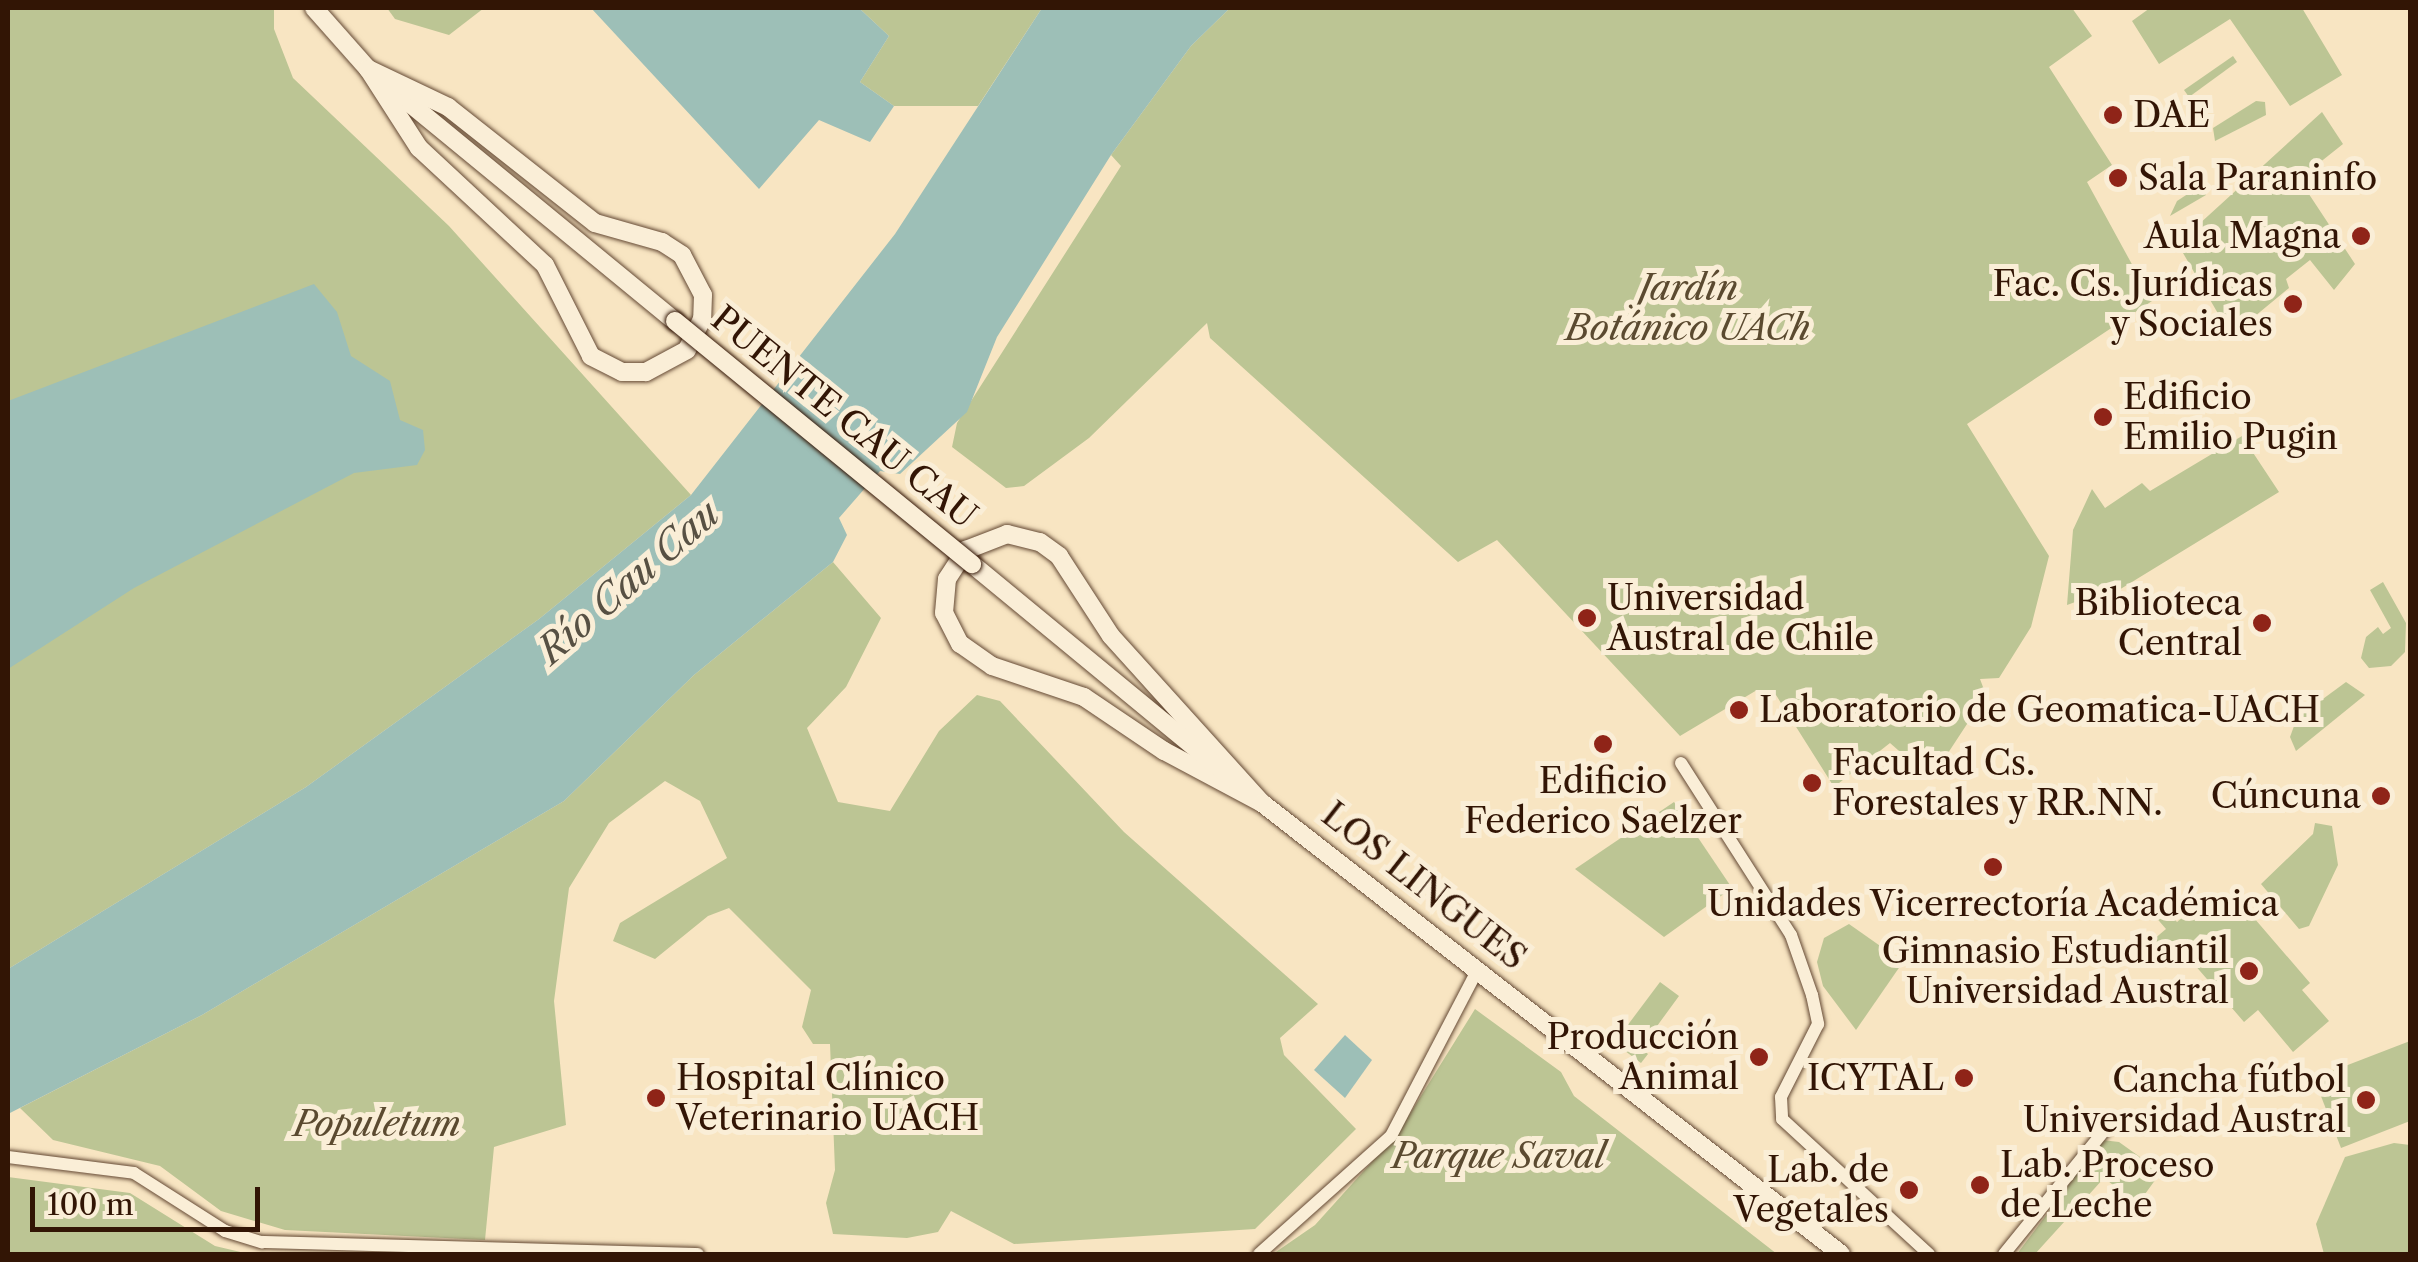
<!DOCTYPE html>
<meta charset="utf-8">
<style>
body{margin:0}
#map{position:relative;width:2418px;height:1262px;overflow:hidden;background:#f8e5c2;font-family:"Libre Caslon Text",serif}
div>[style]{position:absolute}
.green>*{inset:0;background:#bcc594}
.water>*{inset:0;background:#9dbfb7}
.roads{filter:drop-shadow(0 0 2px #644934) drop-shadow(0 0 2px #644934)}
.minor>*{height:12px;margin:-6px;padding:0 6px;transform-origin:6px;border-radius:6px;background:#faeed7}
.secondary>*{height:18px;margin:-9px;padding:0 9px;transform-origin:9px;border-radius:9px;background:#faeed7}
.bridges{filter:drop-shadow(0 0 2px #321505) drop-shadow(0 0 2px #321505)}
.secondary-bridge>*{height:18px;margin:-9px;padding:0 9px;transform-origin:9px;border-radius:9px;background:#faeed7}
.dots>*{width:28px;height:28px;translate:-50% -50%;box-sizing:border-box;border:5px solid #faeed7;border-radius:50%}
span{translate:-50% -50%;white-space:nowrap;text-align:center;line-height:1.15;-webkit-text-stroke:10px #faeed7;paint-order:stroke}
.poi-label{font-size:35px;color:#321505}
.left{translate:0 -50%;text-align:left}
.right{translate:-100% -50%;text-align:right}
.park-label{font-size:35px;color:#5b4a30;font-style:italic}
.street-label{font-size:35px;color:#321505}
.water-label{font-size:38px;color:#575043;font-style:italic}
.frame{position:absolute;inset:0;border:10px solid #321505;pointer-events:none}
.scale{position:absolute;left:30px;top:1187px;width:230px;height:45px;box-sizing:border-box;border:5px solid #321505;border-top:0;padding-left:12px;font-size:30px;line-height:35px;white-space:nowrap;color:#321505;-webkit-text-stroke:8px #faeed7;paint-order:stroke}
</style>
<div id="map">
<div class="green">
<i style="clip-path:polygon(8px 8px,274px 8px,274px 29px,293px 78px,449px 226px,691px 495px,539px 619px,306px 787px,8px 969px)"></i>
<i style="clip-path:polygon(387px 8px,484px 8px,449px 35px,395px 19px)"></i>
<i style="clip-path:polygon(859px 8px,1042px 8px,978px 106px,894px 106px,860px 82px,889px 36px)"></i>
<i style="clip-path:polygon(1230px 8px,2072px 8px,2092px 36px,2049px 67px,2112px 165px,2087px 182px,2152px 301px,1967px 424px,2049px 556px,2031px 627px,1999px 678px,1980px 679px,1986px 695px,1931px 779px,1890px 743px,1834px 787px,1776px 695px,1757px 690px,1680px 736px,1497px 540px,1458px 562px,1210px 338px,1207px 323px,1089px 438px,1024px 486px,1006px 488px,952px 447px,957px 423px,1121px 166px,1111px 155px,1191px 46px)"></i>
<i style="clip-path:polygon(2150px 8px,2302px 8px,2342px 75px,2290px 106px,2230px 19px,2159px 64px,2132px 21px)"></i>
<i style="clip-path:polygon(2233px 56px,2237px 62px,2189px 97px,2184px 90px)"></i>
<i style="clip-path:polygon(2256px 101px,2265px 102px,2266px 115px,2215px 141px,2213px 128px)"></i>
<i style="clip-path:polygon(2322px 112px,2343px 144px,2299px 179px,2355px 264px,2334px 290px,2310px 260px,2286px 279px,2289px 288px,2231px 336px,2183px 253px,2186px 236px)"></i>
<i style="clip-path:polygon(2200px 186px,2206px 195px,2170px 216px,2177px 201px)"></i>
<i style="clip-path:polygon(2242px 436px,2279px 492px,2096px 604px,2089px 597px,2067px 605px,2073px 530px,2092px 489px,2105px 508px,2142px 483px,2150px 491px)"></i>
<i style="clip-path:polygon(833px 562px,881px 618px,846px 687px,807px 728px,838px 802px,890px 811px,939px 731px,977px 695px,1000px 701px,1124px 832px,1318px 1004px,1280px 1038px,1284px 1055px,1356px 1129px,1255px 1229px,1014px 1244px,951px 1211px,938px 1232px,907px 1238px,833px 1234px,826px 1203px,835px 1170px,830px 1044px,813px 1044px,802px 1027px,811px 990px,729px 908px,708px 916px,655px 959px,613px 941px,620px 923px,727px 858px,700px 801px,665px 781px,609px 823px,569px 888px,554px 1001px,566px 1125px,494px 1147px,485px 1240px,285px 1230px,221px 1211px,160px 1166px,53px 1140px,20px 1108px,202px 1015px,564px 801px,694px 675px)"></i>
<i style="clip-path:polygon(2383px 582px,2406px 623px,2405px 652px,2391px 666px,2369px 668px,2361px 658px,2366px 637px,2378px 627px,2383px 634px,2391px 628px,2370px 590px)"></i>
<i style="clip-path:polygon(2346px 682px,2365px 695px,2296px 751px,2290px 737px,2297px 718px)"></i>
<i style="clip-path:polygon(1674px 802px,1732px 888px,1664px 937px,1575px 869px)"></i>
<i style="clip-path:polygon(2315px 823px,2332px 826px,2338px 865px,2309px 926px,2299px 929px,2261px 884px,2313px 834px)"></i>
<i style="clip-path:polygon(2236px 897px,2310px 983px,2302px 990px,2329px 1021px,2293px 1052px,2258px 1010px,2244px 1022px,2181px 949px,2168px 958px,2153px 940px,2166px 929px,2154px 915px,2164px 907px,2177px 922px,2196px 906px,2209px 921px)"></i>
<i style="clip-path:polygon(1849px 924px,1903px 962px,1856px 1030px,1823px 986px,1817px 962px,1824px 938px)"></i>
<i style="clip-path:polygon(1660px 982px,1679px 996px,1641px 1048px,1648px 1054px,1641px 1063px,1608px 1038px,1617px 1026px,1624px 1030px)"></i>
<i style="clip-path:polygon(1475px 1009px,1561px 1072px,1574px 1096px,1777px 1254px,1273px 1254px,1315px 1225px,1398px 1133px)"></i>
<i style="clip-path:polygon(2410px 1041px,2410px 1121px,2341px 1148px,2314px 1078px)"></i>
<i style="clip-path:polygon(2102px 1140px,2119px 1142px,2161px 1172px,2132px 1212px,2111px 1197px,2117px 1188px,2104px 1178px,2035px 1254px,2017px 1254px)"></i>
<i style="clip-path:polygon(2394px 1143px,2410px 1145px,2410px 1254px,2324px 1254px,2316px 1224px,2345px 1157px)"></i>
<i style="clip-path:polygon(8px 1177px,130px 1193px,215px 1246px,249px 1254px,8px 1254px)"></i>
</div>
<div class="water">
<i style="clip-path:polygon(591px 8px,859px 8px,889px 36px,860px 82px,894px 106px,870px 142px,819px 120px,759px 189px)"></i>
<i style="clip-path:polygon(1042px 8px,1230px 8px,1191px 46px,1111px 155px,997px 337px,967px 412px,900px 474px,880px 471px,839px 518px,847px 535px,833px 562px,694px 675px,564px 801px,202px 1015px,8px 1114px,8px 969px,306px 787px,539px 619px,691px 495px,895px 234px)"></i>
<i style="clip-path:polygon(314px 284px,337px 312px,351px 356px,390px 381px,400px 420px,423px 430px,425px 450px,417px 465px,354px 473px,134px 588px,8px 669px,8px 401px)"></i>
<i style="clip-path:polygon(1345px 1035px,1372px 1060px,1345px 1098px,1314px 1070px)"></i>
</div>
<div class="roads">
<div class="minor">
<i style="left:1681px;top:763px;width:204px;rotate:57.4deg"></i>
<i style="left:1791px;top:935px;width:64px;rotate:70.7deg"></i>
<i style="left:1812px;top:995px;width:30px;rotate:78deg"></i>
<i style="left:1818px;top:1024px;width:82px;rotate:116.9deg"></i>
<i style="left:1781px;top:1097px;width:22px;rotate:87deg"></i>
<i style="left:1782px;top:1119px;width:200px;rotate:42.6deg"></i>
<i style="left:8px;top:1157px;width:127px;rotate:7.2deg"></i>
<i style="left:134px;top:1173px;width:108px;rotate:32.5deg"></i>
<i style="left:225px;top:1231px;width:39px;rotate:17deg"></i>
<i style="left:262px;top:1242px;width:436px;rotate:1.6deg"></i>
<i style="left:1259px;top:1254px;width:177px;rotate:-41.8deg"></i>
<i style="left:1391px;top:1136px;width:188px;rotate:-62.5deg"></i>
<i style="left:2004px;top:1254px;width:171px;rotate:-50.9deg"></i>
</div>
<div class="secondary">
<i style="left:314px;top:8px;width:81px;rotate:48.5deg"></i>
<i style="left:368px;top:69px;width:397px;rotate:39.4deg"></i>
<i style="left:368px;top:69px;width:89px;rotate:25.4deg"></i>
<i style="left:448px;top:107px;width:187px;rotate:38.3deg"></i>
<i style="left:595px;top:223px;width:70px;rotate:15.8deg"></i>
<i style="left:662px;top:242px;width:24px;rotate:33deg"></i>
<i style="left:682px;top:255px;width:45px;rotate:62.3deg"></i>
<i style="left:703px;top:295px;width:24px;rotate:92deg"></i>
<i style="left:702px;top:319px;width:34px;rotate:116deg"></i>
<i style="left:687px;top:350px;width:47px;rotate:151.8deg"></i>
<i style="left:646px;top:372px;width:24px;rotate:180deg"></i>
<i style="left:622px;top:372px;width:35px;rotate:-153deg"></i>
<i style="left:591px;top:356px;width:102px;rotate:-116.8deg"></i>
<i style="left:545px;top:265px;width:172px;rotate:-137.1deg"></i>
<i style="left:419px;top:148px;width:94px;rotate:-122.8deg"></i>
<i style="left:1007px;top:534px;width:34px;rotate:14deg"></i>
<i style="left:1040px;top:542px;width:24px;rotate:36deg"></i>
<i style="left:1059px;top:556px;width:95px;rotate:57deg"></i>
<i style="left:1111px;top:636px;width:225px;rotate:47.9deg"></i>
<i style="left:1262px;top:803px;width:111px;rotate:-152deg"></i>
<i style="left:1164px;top:751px;width:97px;rotate:-146deg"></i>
<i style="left:1084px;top:697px;width:97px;rotate:-161.4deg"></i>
<i style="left:992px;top:666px;width:39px;rotate:-145deg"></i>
<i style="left:960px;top:644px;width:35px;rotate:-117deg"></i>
<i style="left:944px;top:613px;width:34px;rotate:-85deg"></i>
<i style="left:947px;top:579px;width:35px;rotate:-57deg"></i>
<i style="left:966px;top:550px;width:44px;rotate:-21.3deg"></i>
<i style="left:972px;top:564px;width:376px;rotate:39.5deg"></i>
<i style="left:1262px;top:803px;width:734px;rotate:37.92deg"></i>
</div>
</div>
<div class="bridges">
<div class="secondary-bridge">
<i style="left:675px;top:321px;width:384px;rotate:39.3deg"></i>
</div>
</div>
<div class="dots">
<i style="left:2113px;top:115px;background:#8f2418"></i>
<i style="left:2118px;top:178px;background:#8f2418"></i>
<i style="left:2361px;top:236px;background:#8f2418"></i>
<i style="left:2293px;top:304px;background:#8f2418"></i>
<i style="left:2103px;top:417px;background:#8f2418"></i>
<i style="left:1587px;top:618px;background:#8f2418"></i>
<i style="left:2262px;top:623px;background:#8f2418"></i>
<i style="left:1739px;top:710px;background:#8f2418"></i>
<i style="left:1603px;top:744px;background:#8f2418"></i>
<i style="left:1812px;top:783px;background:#8f2418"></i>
<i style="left:2381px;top:796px;background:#8f2418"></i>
<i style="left:1993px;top:867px;background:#8f2418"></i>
<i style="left:2249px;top:971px;background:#8f2418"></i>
<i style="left:1759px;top:1057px;background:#8f2418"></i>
<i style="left:1964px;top:1078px;background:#8f2418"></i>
<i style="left:656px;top:1098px;background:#8f2418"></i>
<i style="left:2366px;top:1100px;background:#8f2418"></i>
<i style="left:1980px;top:1185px;background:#8f2418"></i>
<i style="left:1909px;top:1190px;background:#8f2418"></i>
</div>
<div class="poi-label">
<span class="left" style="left:2133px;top:115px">DAE</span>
<span class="left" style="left:2138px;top:178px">Sala Paraninfo</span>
<span class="right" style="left:2341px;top:236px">Aula Magna</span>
<span class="right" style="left:2273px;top:304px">Fac. Cs. Jurídicas<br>y Sociales</span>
<span class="left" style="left:2123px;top:417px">Edificio<br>Emilio Pugin</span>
<span class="left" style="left:1607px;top:618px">Universidad<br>Austral de Chile</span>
<span class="right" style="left:2242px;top:623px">Biblioteca<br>Central</span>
<span class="left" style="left:1759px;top:710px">Laboratorio de Geomatica-UACH</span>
<span class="left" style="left:1832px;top:783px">Facultad Cs.<br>Forestales y RR.NN.</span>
<span style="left:1603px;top:801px">Edificio<br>Federico Saelzer</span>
<span class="right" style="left:2361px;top:796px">Cúncuna</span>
<span style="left:1993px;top:904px">Unidades Vicerrectoría Académica</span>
<span class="right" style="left:2229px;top:971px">Gimnasio Estudiantil<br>Universidad Austral</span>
<span class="right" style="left:1739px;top:1057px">Producción<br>Animal</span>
<span class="left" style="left:676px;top:1098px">Hospital Clínico<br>Veterinario UACH</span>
<span class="right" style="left:1944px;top:1078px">ICYTAL</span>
<span class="right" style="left:2346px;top:1100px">Cancha fútbol<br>Universidad Austral</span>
<span class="left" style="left:2000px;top:1185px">Lab. Proceso<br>de Leche</span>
<span class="right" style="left:1889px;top:1190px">Lab. de<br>Vegetales</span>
</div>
<div class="park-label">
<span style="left:1688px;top:308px">Jardín<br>Botánico UACh</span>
<span style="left:377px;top:1124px">Populetum</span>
<span style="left:1499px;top:1156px">Parque Saval</span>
</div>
<div class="street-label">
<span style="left:844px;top:417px;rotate:39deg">PUENTE CAU CAU</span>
<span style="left:1424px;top:886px;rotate:38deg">LOS LINGUES</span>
</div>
<div class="water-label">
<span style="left:628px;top:582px;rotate:-41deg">Río Cau Cau</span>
</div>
<div class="frame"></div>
<div class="scale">100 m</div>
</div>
